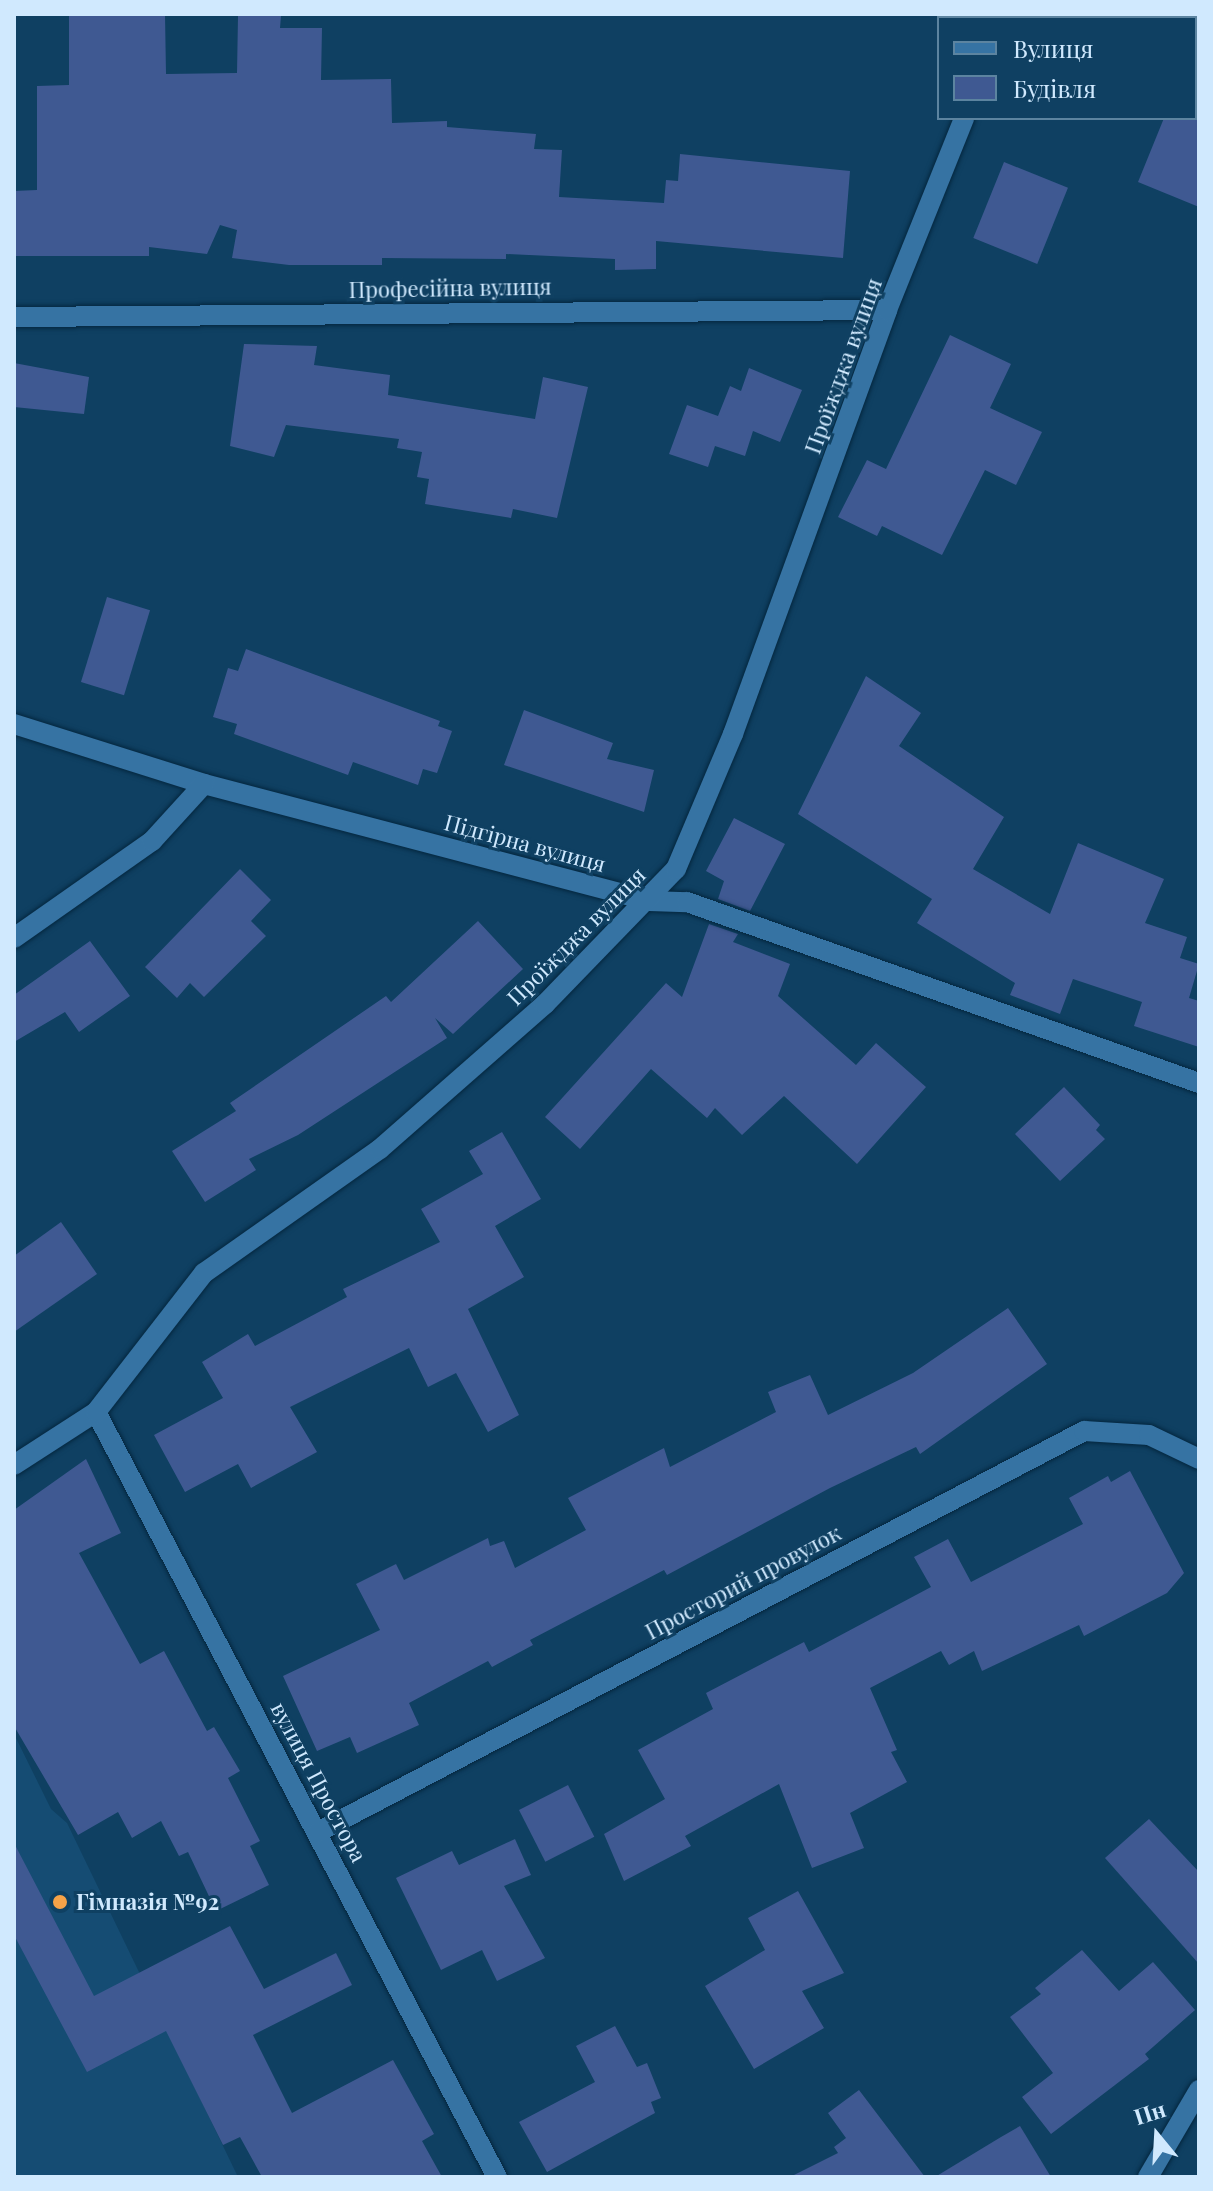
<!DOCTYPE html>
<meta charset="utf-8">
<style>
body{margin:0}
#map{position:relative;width:1213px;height:2191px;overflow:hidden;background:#0f4062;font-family:"Playfair Display",serif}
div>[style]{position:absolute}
.built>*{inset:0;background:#154c73}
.building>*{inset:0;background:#3f5992;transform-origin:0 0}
.roads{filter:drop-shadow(0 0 2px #04263e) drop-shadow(0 0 2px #04263e)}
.minor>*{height:20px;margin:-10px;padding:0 10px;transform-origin:10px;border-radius:10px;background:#3673a3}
.dots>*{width:22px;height:22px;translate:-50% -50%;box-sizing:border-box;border:4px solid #0f4062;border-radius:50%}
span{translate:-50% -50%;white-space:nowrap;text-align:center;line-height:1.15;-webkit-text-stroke:6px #0f4062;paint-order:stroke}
.street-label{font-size:22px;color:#d0e9fe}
.poi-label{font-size:22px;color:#d0e9fe;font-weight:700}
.left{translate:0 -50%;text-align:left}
.frame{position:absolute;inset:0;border:16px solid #d0e9fe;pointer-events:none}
.legend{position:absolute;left:937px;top:16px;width:260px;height:104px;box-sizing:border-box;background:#0f4062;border:2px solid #5c84a0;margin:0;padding:10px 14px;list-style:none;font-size:24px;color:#d0e9fe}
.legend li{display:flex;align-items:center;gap:16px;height:40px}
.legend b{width:40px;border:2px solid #5c84a0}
.north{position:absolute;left:1117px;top:2095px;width:80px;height:80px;-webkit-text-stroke:6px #0f4062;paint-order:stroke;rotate:342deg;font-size:22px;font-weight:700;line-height:32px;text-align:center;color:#d0e9fe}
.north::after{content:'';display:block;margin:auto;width:28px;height:36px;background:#d0e9fe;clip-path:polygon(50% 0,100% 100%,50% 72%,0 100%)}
</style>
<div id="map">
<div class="built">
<i style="clip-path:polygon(14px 1734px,51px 1809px,67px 1823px,238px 2177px,14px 2177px)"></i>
</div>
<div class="building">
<i style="clip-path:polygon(69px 14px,165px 14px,166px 74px,237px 73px,238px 16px,281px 16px,280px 28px,322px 28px,321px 80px,391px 79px,392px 123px,447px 121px,447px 127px,536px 134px,534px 149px,562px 150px,559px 197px,664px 203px,666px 180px,678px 181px,680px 154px,850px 171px,843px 258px,656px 241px,656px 269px,615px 270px,615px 259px,506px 254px,506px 259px,382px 258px,382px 265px,289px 265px,232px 258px,237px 230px,220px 225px,207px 254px,149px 247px,149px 256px,14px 256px,14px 191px,37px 190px,37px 86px,69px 85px)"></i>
<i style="clip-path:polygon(1164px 118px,1199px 118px,1199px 207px,1138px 182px)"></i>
<i style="left:1004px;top:162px;width:69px;height:82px;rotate:22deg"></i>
<i style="clip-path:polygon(950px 335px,1011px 364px,990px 408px,1042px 432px,1016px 485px,985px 470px,942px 555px,882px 526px,877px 536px,838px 517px,867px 460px,886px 469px)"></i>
<i style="clip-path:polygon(244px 344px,317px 346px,314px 365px,390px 375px,388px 395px,535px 419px,543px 377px,588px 387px,557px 518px,513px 509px,511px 518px,425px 504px,429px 479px,417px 477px,422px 452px,397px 448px,399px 439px,286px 425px,274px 457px,230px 446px)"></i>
<i style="clip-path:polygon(14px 363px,89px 377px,84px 414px,14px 407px)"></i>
<i style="clip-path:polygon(749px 368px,802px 390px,780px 442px,753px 431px,745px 456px,715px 446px,708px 467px,669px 454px,687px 405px,718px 416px,730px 386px,741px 391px)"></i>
<i style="left:107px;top:597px;width:45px;height:89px;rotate:17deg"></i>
<i style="clip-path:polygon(246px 649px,440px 721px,438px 726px,452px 731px,437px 773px,423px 769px,418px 785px,353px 762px,348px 775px,234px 734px,237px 724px,213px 717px,228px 668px,238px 671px)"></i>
<i style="clip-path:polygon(866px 676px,921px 713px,899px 746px,1004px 817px,973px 869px,1050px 914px,1078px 843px,1164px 879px,1145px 923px,1187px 937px,1180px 958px,1199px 964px,1189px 998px,1199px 1001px,1199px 1047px,1134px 1026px,1142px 1002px,1073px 979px,1060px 1014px,1010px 995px,1015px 983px,917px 923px,932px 899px,798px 814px)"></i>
<i style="clip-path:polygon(524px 710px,613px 743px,607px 759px,654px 770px,644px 812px,504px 765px)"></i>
<i style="clip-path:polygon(734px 818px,785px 844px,750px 911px,718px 899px,724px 881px,706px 871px)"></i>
<i style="clip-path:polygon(240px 869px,271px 900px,251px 921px,266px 936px,204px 997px,190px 983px,177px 998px,145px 967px)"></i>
<i style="clip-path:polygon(478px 921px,523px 969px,453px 1034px,435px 1018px,447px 1038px,298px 1135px,249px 1159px,256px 1170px,205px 1202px,172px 1151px,236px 1111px,230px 1103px,386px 996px,391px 1002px)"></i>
<i style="clip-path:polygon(709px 924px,738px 934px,733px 942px,790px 964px,778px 996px,856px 1065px,876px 1043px,926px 1087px,857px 1164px,784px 1096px,742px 1135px,715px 1108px,707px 1118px,651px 1069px,580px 1149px,545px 1117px,666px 983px,682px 997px)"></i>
<i style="clip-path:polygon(90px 941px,130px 996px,79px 1032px,65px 1012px,14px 1042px,14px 995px)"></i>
<i style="clip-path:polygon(1064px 1087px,1100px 1125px,1096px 1130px,1105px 1139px,1060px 1181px,1015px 1134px)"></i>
<i style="clip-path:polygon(502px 1132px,541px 1199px,495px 1226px,524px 1277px,468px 1309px,519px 1415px,488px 1432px,456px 1373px,428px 1387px,409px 1348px,290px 1407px,317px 1452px,251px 1488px,238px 1464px,185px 1492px,154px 1435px,223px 1398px,202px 1362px,248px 1334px,255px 1346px,347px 1297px,343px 1289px,440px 1242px,421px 1209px,483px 1174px,469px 1151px)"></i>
<i style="clip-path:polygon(61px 1222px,97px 1274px,14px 1332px,14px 1256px)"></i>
<i style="clip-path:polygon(1008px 1308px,1047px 1364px,920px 1454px,916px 1447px,830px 1488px,667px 1575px,664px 1570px,530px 1640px,533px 1645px,492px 1667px,488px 1661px,409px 1703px,419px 1725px,357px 1753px,350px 1737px,317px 1751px,283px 1676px,380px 1630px,356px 1584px,396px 1564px,404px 1580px,488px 1538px,490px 1546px,504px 1541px,515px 1568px,586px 1530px,568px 1498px,664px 1448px,670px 1467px,776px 1412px,768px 1392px,810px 1375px,828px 1415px,913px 1373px)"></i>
<i style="clip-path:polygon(86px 1459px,121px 1533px,79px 1553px,140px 1664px,164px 1651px,207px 1731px,214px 1727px,240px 1771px,228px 1778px,260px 1841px,250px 1846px,269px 1885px,216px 1911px,188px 1852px,179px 1856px,161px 1821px,132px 1838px,118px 1812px,78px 1835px,14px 1726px,14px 1510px)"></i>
<i style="clip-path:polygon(1130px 1471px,1184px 1573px,1167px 1593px,1084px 1636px,1079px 1625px,982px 1671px,974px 1651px,949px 1665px,941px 1651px,870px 1688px,897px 1750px,891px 1752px,907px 1782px,850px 1813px,864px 1848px,812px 1868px,779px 1784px,685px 1836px,691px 1846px,624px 1881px,604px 1834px,665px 1799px,638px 1750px,713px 1709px,706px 1693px,804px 1642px,809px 1652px,931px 1587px,914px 1557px,948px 1539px,971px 1582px,1083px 1524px,1069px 1498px,1108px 1476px,1111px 1482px)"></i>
<i style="left:568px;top:1785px;width:58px;height:55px;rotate:63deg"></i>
<i style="clip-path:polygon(1149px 1819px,1199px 1872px,1199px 1964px,1105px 1858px)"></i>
<i style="clip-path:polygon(515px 1839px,531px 1875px,504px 1886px,545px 1958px,497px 1981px,482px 1950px,441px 1970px,396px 1878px,452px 1851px,459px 1865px)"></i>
<i style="clip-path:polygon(14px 1843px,94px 1996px,230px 1926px,264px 1989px,336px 1953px,352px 1985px,253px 2035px,292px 2113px,393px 2060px,434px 2134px,422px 2141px,442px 2177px,262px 2177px,240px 2137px,223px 2145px,166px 2031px,87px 2072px,14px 1935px)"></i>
<i style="clip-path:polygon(798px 1891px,844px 1973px,802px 1991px,824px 2028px,754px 2069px,705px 1986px,765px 1950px,748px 1918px)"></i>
<i style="clip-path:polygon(1082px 1950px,1119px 1991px,1153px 1962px,1195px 2010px,1145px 2054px,1149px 2059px,1051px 2134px,1022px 2097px,1053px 2073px,1010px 2017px,1041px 1994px,1035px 1988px)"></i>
<i style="clip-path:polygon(615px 2026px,637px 2067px,647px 2063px,661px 2098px,651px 2102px,655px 2113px,547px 2172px,519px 2122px,595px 2082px,576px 2046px)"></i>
<i style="clip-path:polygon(859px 2090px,925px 2177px,790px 2177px,838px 2153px,834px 2147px,846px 2138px,828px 2113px)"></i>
<i style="clip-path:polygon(1020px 2126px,1051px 2177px,935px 2177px,1001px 2137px)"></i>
</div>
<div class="roads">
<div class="minor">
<i style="left:1004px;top:18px;width:4px;rotate:-63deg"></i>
<i style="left:14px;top:317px;width:873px;rotate:-0.46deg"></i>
<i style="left:14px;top:724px;width:199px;rotate:17.5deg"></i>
<i style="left:204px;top:784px;width:460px;rotate:14.7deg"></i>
<i style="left:649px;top:901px;width:38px;rotate:2deg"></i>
<i style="left:687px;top:902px;width:543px;rotate:19.47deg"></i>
<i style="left:14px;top:938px;width:169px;rotate:-35.1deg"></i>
<i style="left:152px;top:841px;width:77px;rotate:-47.6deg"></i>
<i style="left:96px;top:1412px;width:864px;rotate:62.34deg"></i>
<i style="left:14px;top:1465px;width:98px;rotate:-32.9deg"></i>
<i style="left:96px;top:1412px;width:176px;rotate:-52.2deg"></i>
<i style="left:204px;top:1273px;width:215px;rotate:-35.2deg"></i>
<i style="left:380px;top:1149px;width:220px;rotate:-41.3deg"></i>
<i style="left:545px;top:1004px;width:188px;rotate:-45.9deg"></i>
<i style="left:676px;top:869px;width:147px;rotate:-67.1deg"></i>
<i style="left:733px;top:734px;width:451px;rotate:-70deg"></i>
<i style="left:887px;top:310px;width:207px;rotate:-68.1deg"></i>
<i style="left:318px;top:1832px;width:865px;rotate:-27.63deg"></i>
<i style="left:1084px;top:1431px;width:65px;rotate:3.5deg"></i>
<i style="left:1149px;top:1435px;width:55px;rotate:25.6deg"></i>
<i style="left:1148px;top:2177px;width:101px;rotate:-59.6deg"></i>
</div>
</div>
<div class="dots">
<i style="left:60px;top:1902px;background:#f6a248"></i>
</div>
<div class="street-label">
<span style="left:450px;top:288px;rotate:-1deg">Професійна вулиця</span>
<span style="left:843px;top:366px;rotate:-70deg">Проїжджа вулиця</span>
<span style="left:525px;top:843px;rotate:15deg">Підгірна вулиця</span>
<span style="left:576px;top:936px;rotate:-45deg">Проїжджа вулиця</span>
<span style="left:743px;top:1582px;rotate:-28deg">Просторий провулок</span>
<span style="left:319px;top:1782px;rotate:62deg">вулиця Простора</span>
</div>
<div class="poi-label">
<span class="left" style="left:76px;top:1902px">Гімназія №92</span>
</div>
<div class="frame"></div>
<ul class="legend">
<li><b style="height:10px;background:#3673a3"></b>Вулиця</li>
<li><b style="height:22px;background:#3f5992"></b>Будівля</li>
</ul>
<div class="north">Пн</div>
</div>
